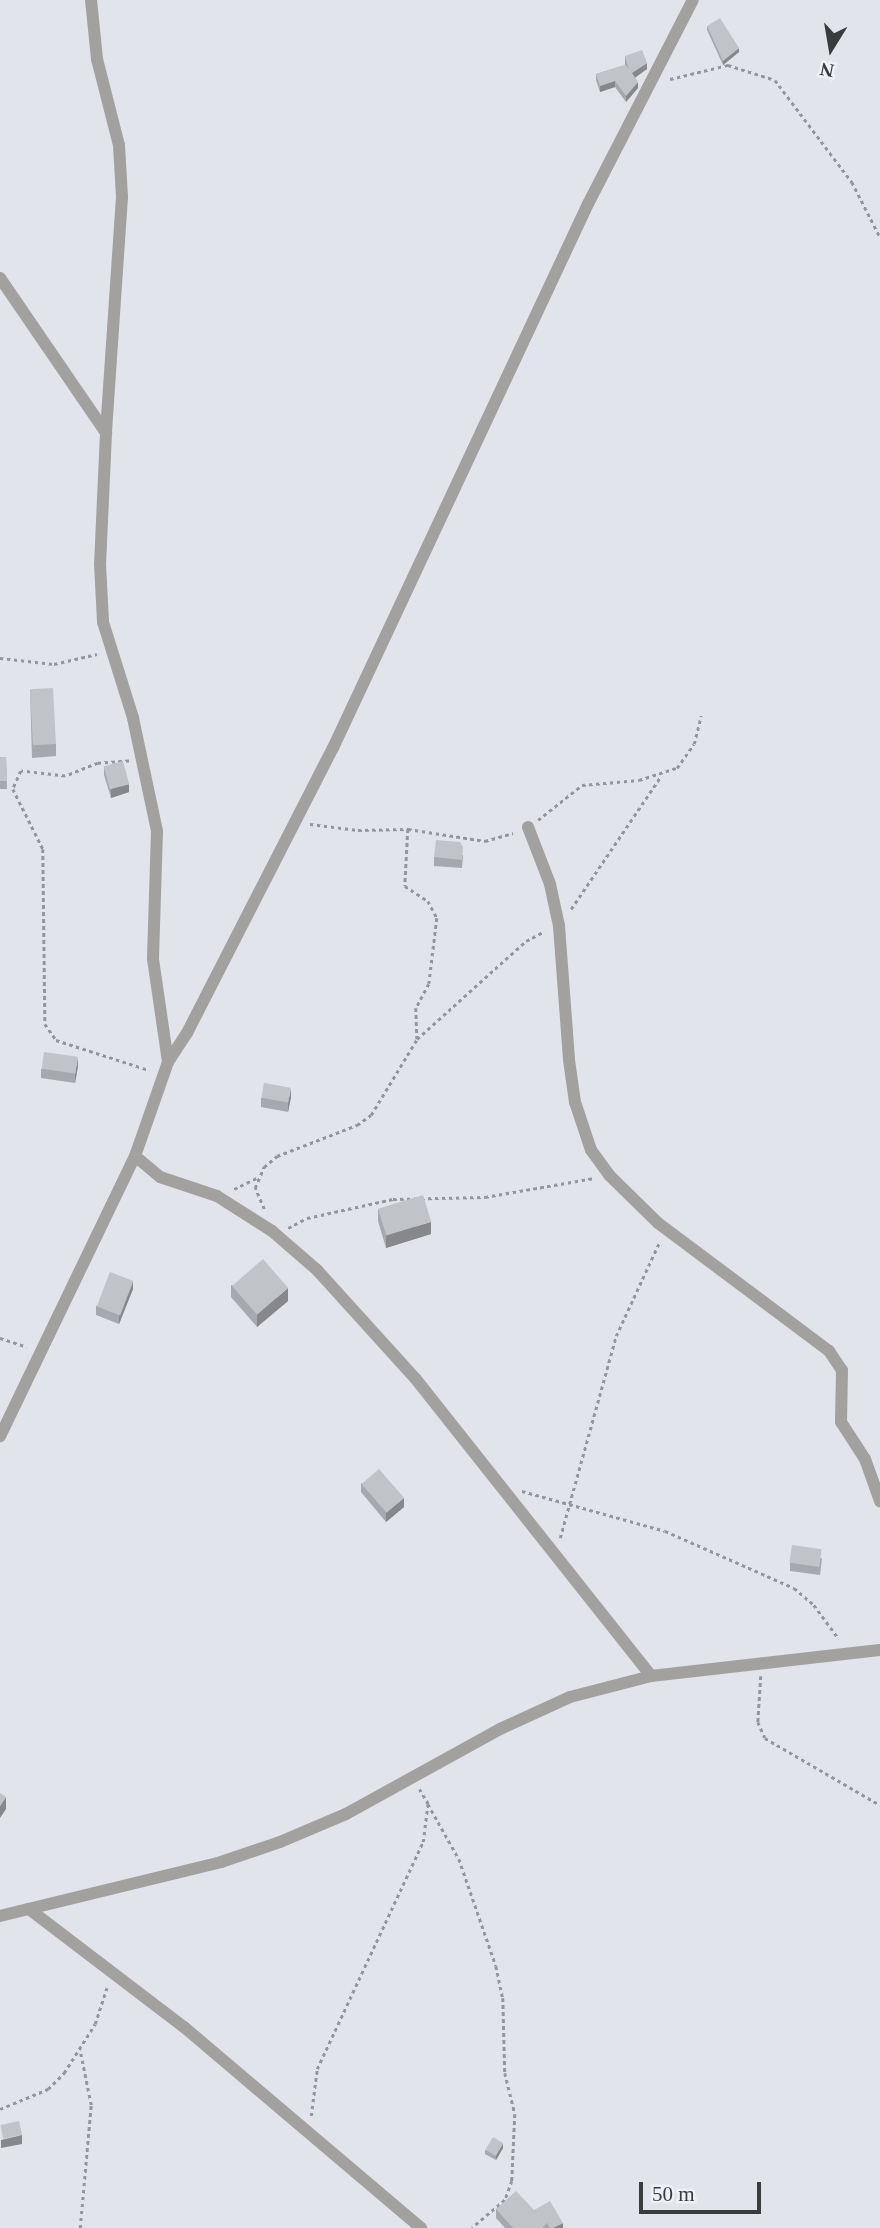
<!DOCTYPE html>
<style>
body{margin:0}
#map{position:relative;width:880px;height:2228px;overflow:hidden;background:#e1e4ea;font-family:Georgia,serif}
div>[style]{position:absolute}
.path>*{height:2.5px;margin-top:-1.25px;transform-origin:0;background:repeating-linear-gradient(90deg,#94969a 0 3.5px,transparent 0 7px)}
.minor>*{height:12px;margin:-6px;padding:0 6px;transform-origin:6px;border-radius:6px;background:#a3a0a0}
.wall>*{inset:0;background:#a5a8ac}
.shaded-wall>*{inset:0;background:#86888c}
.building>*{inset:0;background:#c0c3c8;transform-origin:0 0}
span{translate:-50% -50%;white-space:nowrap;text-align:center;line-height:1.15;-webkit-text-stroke:5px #eef1f7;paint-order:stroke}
.north{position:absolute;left:796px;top:14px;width:70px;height:70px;-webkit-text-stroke:5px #eef1f7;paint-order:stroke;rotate:191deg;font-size:19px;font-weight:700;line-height:28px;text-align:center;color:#3a3b3d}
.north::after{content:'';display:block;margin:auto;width:24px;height:32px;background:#3a3b3d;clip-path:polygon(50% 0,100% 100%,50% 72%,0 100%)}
.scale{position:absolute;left:639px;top:2182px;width:122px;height:32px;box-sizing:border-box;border:4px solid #3a3b3d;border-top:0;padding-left:9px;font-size:21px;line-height:24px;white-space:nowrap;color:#3a3b3d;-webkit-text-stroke:5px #eef1f7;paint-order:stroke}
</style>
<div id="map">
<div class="path">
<i style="left:670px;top:79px;width:60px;rotate:-13.6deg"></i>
<i style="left:728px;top:65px;width:49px;rotate:17.7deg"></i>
<i style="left:775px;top:80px;width:128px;rotate:53deg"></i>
<i style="left:852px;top:182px;width:62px;rotate:63deg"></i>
<i style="left:0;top:658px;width:54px;rotate:6.3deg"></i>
<i style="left:54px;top:664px;width:44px;rotate:-13.1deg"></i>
<i style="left:129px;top:761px;width:31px;rotate:176deg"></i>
<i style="left:98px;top:763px;width:35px;rotate:158deg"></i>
<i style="left:65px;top:776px;width:44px;rotate:-173.5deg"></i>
<i style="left:21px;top:771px;width:20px;rotate:114deg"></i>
<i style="left:13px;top:789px;width:67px;rotate:63.4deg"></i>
<i style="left:43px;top:849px;width:175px;rotate:89.3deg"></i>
<i style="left:45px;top:1024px;width:19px;rotate:55deg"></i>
<i style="left:56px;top:1040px;width:98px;rotate:17.9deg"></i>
<i style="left:538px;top:820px;width:56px;rotate:-38.5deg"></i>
<i style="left:582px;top:785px;width:57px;rotate:-5deg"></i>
<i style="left:639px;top:780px;width:40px;rotate:-18deg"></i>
<i style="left:677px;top:768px;width:29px;rotate:-55deg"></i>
<i style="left:694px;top:744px;width:29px;rotate:-76deg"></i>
<i style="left:310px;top:824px;width:48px;rotate:7.1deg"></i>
<i style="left:358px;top:830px;width:50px;rotate:-1.1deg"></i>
<i style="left:408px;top:829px;width:78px;rotate:8.9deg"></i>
<i style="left:485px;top:841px;width:29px;rotate:-16deg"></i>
<i style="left:408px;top:829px;width:57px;rotate:93deg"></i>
<i style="left:405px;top:886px;width:27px;rotate:33deg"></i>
<i style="left:428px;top:901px;width:19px;rotate:62deg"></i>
<i style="left:437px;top:918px;width:66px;rotate:96.9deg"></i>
<i style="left:429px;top:984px;width:27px;rotate:118deg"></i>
<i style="left:416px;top:1008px;width:31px;rotate:88deg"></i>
<i style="left:571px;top:909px;width:161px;rotate:-55.9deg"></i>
<i style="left:234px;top:1189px;width:25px;rotate:-26deg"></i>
<i style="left:264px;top:1209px;width:23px;rotate:-113deg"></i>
<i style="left:255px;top:1188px;width:23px;rotate:-67deg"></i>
<i style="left:264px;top:1167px;width:17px;rotate:-40deg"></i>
<i style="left:277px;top:1156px;width:86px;rotate:-21.2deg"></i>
<i style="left:357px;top:1125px;width:17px;rotate:-36deg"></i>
<i style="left:371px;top:1115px;width:89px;rotate:-58.8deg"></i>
<i style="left:417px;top:1039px;width:147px;rotate:-42deg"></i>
<i style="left:526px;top:941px;width:21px;rotate:-28deg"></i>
<i style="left:288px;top:1228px;width:21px;rotate:-28deg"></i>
<i style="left:307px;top:1218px;width:88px;rotate:-12.5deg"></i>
<i style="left:393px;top:1199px;width:92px;rotate:-1.2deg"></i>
<i style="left:485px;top:1197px;width:111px;rotate:-9.9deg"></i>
<i style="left:0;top:1338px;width:28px;rotate:18deg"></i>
<i style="left:522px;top:1491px;width:148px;rotate:15.6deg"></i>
<i style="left:665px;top:1531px;width:141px;rotate:23.8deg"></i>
<i style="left:794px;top:1588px;width:26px;rotate:40deg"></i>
<i style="left:814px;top:1605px;width:42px;rotate:53.7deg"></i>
<i style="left:560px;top:1538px;width:210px;rotate:-74.5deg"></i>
<i style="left:616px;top:1336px;width:102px;rotate:-65.2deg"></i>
<i style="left:761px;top:1676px;width:46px;rotate:93.7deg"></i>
<i style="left:758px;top:1722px;width:17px;rotate:66deg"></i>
<i style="left:765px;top:1738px;width:133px;rotate:30.2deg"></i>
<i style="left:428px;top:1804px;width:63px;rotate:60.6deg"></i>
<i style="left:459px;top:1859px;width:113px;rotate:70.9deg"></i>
<i style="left:496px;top:1966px;width:33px;rotate:78deg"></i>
<i style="left:503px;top:1998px;width:75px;rotate:88.5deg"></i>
<i style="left:505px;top:2073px;width:42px;rotate:76.3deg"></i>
<i style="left:515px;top:2114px;width:67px;rotate:92.6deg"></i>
<i style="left:512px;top:2181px;width:20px;rotate:110deg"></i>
<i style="left:505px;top:2200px;width:43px;rotate:139.7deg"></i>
<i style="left:0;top:2109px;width:52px;rotate:-22.6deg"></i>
<i style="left:48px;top:2089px;width:23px;rotate:-45deg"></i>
<i style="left:64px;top:2073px;width:58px;rotate:-57.7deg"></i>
<i style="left:95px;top:2024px;width:38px;rotate:-72deg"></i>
<i style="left:311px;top:2116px;width:47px;rotate:-82.7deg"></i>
<i style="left:317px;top:2069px;width:251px;rotate:-65deg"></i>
<i style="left:423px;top:1842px;width:38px;rotate:-83deg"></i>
<i style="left:428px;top:1804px;width:17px;rotate:-121deg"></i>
<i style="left:80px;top:2228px;width:123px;rotate:-84.9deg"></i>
<i style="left:91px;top:2105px;width:55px;rotate:-101.5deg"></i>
</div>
<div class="minor">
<i style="left:91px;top:0;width:59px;rotate:84.2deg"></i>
<i style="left:97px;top:59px;width:89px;rotate:75.7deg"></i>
<i style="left:119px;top:145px;width:52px;rotate:86.7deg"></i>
<i style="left:122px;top:197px;width:236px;rotate:93.9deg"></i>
<i style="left:0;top:278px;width:188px;rotate:55.6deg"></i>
<i style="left:106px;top:433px;width:131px;rotate:92.6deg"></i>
<i style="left:100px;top:564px;width:58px;rotate:87deg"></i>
<i style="left:103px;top:622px;width:101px;rotate:72.6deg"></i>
<i style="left:133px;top:718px;width:116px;rotate:78deg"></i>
<i style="left:157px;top:831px;width:128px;rotate:91.8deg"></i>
<i style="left:153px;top:959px;width:104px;rotate:81.7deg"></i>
<i style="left:168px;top:1062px;width:100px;rotate:109.3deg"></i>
<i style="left:135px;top:1156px;width:311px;rotate:115.7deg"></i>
<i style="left:528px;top:827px;width:61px;rotate:68.9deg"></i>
<i style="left:550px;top:884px;width:43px;rotate:77.9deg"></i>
<i style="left:559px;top:926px;width:134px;rotate:85.7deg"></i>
<i style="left:569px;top:1060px;width:42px;rotate:81.9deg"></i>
<i style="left:575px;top:1102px;width:51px;rotate:71.6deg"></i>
<i style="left:591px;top:1150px;width:31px;rotate:54deg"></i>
<i style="left:609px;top:1175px;width:69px;rotate:44.4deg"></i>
<i style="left:658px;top:1223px;width:214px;rotate:36.8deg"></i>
<i style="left:829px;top:1351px;width:23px;rotate:56deg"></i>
<i style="left:842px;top:1370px;width:52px;rotate:91.1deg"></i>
<i style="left:841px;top:1422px;width:44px;rotate:57deg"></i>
<i style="left:865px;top:1459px;width:45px;rotate:70.3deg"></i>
<i style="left:168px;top:1062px;width:35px;rotate:-57deg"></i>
<i style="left:187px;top:1033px;width:320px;rotate:-62.9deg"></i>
<i style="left:333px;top:748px;width:601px;rotate:-64.89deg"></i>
<i style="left:588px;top:204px;width:229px;rotate:-62.8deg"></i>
<i style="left:135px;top:1156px;width:33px;rotate:40deg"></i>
<i style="left:160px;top:1177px;width:60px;rotate:18.4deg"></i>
<i style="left:217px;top:1196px;width:65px;rotate:32.5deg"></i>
<i style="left:272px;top:1231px;width:60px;rotate:40.9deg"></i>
<i style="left:317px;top:1270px;width:146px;rotate:47.8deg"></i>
<i style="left:415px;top:1378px;width:380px;rotate:51.6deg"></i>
<i style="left:29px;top:1909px;width:195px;rotate:37.3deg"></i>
<i style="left:184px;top:2027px;width:311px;rotate:40.3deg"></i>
<i style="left:0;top:1916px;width:228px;rotate:-13.7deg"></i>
<i style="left:221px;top:1862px;width:62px;rotate:-18.7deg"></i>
<i style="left:280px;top:1842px;width:72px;rotate:-23deg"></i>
<i style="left:346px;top:1814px;width:176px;rotate:-28.9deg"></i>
<i style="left:500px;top:1729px;width:77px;rotate:-24.6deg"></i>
<i style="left:570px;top:1697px;width:84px;rotate:-14.5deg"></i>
<i style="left:651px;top:1676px;width:230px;rotate:-6.5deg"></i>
</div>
<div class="wall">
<i style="clip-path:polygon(707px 26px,739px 52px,723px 65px,707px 30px)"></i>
<i style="clip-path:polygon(625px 56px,647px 69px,635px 77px,638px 88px,626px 102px,615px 87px,600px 92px,596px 80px,596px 74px,625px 65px)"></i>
<i style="clip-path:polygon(30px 689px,56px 744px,56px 756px,32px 758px)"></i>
<i style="clip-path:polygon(0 757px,6px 757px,7px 789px,0 789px)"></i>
<i style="clip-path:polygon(104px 767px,129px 792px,111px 798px,104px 775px)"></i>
<i style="clip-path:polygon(463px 855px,462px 868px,434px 866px,434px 857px)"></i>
<i style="clip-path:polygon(78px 1066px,75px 1083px,41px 1078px,41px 1069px)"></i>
<i style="clip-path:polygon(291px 1097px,288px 1112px,261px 1107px,261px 1098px)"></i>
<i style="clip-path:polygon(378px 1209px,431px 1234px,386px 1248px,378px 1221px)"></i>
<i style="clip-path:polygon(231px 1285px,288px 1301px,257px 1327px,231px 1297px)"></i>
<i style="clip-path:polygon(133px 1289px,119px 1324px,96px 1315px,96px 1306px)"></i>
<i style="clip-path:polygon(361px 1483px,404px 1507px,386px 1522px,361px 1492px)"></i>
<i style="clip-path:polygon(822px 1558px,820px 1575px,790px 1571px,790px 1563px)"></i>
<i style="clip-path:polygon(503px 2148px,496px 2160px,485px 2154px,485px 2150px)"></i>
<i style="clip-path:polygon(496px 2209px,534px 2210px,563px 2228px,505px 2228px,496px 2218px)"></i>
</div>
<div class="shaded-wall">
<i style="clip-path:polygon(739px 48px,739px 52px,723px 65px,723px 61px)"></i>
<i style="clip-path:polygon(647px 63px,647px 69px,632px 80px,632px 73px)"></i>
<i style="clip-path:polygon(615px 81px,615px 87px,600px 92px,600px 86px)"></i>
<i style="clip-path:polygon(638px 82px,638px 88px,626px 102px,626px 96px)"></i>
<i style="clip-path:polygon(129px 784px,129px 792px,111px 798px,111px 789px)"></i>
<i style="clip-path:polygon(78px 1057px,78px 1066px,75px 1083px,75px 1075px)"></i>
<i style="clip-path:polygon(291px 1088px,291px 1097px,288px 1112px,288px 1104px)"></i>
<i style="clip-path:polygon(431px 1222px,431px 1234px,386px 1248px,386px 1235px)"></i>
<i style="clip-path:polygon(133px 1281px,133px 1289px,119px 1324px,119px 1315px)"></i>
<i style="clip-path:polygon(288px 1288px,288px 1301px,257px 1327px,257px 1315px)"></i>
<i style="clip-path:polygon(404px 1498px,404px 1507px,386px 1522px,386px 1513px)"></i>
<i style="clip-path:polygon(6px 1797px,6px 1809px,0 1818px,0 1806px)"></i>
<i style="clip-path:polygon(22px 2135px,22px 2144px,1px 2148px,1px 2140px)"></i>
<i style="clip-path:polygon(503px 2143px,503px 2148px,496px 2160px,496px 2156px)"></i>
<i style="clip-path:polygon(563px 2223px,563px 2228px,553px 2228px)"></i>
</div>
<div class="building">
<i style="clip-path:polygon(720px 18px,739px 48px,723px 61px,707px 26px)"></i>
<i style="clip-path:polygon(642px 50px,647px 63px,632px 73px,638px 82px,626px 96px,615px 81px,600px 86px,596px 74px,626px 65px,629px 70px,625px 56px)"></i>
<i style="left:53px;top:688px;width:56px;height:23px;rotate:87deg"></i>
<i style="clip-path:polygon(0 757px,6px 757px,7px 781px,0 781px)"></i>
<i style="left:123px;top:761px;width:24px;height:20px;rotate:75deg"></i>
<i style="clip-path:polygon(436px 840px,460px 842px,463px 847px,462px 860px,434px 857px)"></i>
<i style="left:44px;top:1052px;width:34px;height:17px;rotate:8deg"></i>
<i style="left:264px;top:1083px;width:27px;height:15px;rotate:10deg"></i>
<i style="left:423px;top:1195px;width:28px;height:47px;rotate:73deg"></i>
<i style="left:263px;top:1259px;width:38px;height:41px;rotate:49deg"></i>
<i style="left:110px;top:1272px;width:25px;height:37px;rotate:21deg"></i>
<i style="left:379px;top:1469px;width:38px;height:23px;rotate:49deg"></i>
<i style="left:792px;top:1545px;width:30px;height:18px;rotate:8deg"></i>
<i style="clip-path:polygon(0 1793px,6px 1797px,0 1806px)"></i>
<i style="left:19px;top:2121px;width:14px;height:19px;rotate:78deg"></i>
<i style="left:493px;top:2137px;width:12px;height:15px;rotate:31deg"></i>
<i style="clip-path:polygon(516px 2191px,534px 2210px,550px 2201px,563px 2223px,553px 2228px,550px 2228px,547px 2223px,542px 2228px,513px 2228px,496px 2209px)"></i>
</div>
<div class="north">N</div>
<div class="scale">50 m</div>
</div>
